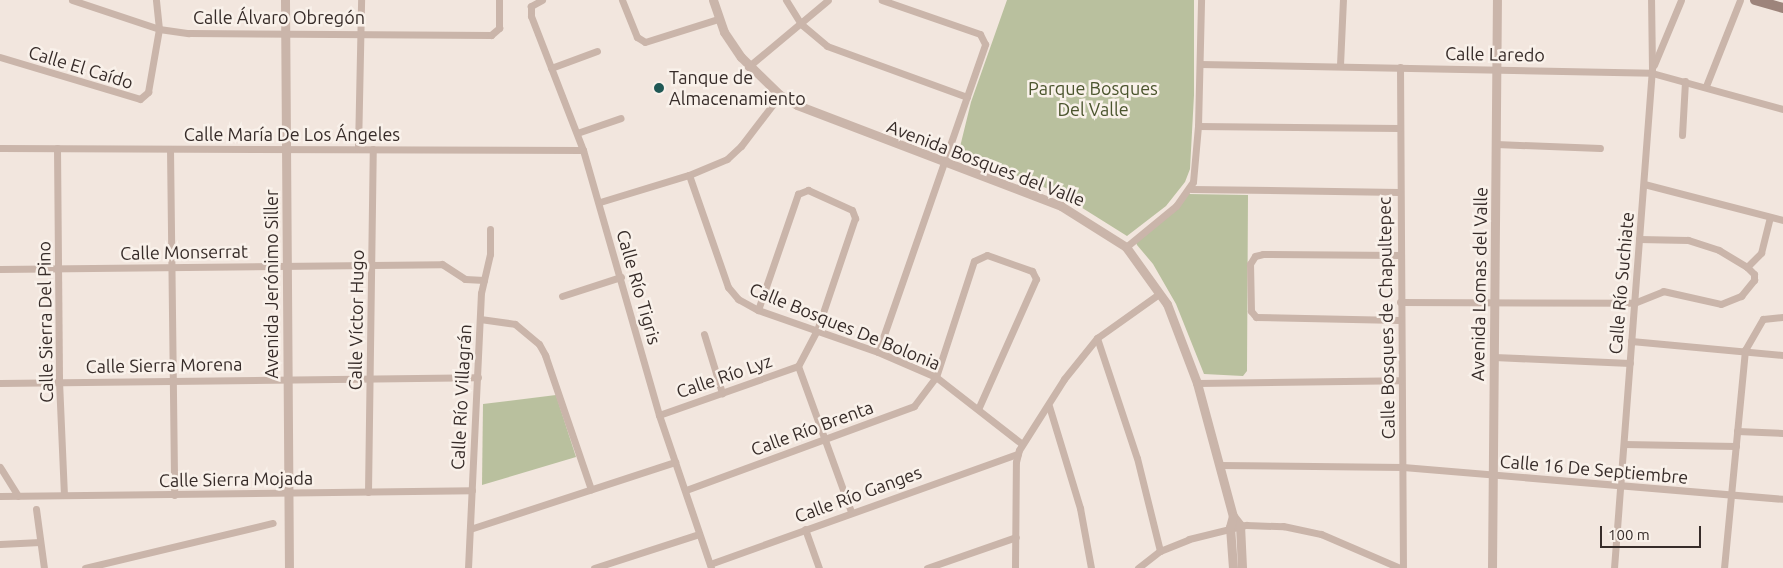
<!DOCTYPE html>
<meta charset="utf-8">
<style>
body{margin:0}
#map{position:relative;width:1783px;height:568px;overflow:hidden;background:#f2e6de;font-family:Ubuntu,sans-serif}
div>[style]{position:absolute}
.green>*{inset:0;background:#b9c09e}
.minor>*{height:7px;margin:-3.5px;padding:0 3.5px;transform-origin:3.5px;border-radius:3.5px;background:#cab5aa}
.tertiary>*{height:9px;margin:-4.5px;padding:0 4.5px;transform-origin:4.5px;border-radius:4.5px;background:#cab5aa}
.secondary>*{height:10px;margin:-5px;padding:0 5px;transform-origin:5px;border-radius:5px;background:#9d847b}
.dots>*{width:14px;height:14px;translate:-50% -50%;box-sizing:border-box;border:2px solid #f9f1ea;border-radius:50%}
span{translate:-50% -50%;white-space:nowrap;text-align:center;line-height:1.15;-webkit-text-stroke:5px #f9f1ea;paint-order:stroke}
.street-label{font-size:18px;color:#372c29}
.poi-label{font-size:18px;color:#372c29}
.left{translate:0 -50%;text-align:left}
.park-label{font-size:18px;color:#4b552e}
.scale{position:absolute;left:1600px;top:526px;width:101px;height:22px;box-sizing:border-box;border:2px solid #372c29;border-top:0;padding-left:6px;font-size:15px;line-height:18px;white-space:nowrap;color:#372c29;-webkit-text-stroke:4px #f9f1ea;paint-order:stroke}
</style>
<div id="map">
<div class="green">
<i style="clip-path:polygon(1007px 0,1194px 0,1194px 95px,1190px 169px,1185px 182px,1166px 206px,1127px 236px,1060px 194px,959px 151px,971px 102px)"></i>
<i style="clip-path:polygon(1188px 194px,1248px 195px,1247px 371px,1243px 376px,1204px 374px,1176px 304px,1153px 264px,1137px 245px,1136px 242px)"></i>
<i style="clip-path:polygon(556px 395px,576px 457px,482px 485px,483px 404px)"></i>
</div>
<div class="minor">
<i style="left:72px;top:0;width:92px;rotate:18.4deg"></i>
<i style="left:159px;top:29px;width:30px;rotate:8deg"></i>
<i style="left:189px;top:33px;width:302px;rotate:0.4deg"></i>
<i style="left:491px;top:35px;width:11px;rotate:-41deg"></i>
<i style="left:499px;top:28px;width:28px;rotate:-90deg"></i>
<i style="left:542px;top:0;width:13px;rotate:151deg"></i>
<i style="left:531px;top:6px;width:10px;rotate:90deg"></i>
<i style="left:531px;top:16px;width:144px;rotate:68.8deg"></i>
<i style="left:583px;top:150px;width:276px;rotate:74deg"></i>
<i style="left:659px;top:415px;width:162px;rotate:71.2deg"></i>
<i style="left:622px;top:0;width:40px;rotate:68deg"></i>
<i style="left:637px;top:37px;width:9px;rotate:32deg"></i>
<i style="left:645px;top:42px;width:77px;rotate:-17.5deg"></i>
<i style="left:786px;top:0;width:28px;rotate:58deg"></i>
<i style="left:801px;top:24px;width:34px;rotate:40deg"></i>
<i style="left:827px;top:46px;width:149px;rotate:20deg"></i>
<i style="left:0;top:57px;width:146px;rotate:16.7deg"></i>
<i style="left:140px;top:99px;width:11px;rotate:-41deg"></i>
<i style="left:148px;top:92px;width:64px;rotate:-80.1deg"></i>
<i style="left:159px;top:29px;width:29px;rotate:-96deg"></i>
<i style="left:1200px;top:64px;width:452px;rotate:1.1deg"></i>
<i style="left:1652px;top:73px;width:136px;rotate:15.4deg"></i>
<i style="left:1340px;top:65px;width:65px;rotate:-87.4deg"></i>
<i style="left:1654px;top:65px;width:70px;rotate:-67.4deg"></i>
<i style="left:748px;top:67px;width:104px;rotate:-39.9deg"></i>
<i style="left:1400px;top:67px;width:501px;rotate:89.66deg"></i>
<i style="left:551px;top:68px;width:49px;rotate:-20.3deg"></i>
<i style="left:1706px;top:86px;width:92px;rotate:-68.4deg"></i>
<i style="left:1198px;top:126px;width:201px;rotate:0.6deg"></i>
<i style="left:577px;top:133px;width:46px;rotate:-18.8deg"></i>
<i style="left:1682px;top:135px;width:54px;rotate:-86.8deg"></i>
<i style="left:1496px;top:144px;width:104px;rotate:2.2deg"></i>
<i style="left:0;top:148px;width:583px;rotate:0.2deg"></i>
<i style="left:57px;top:148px;width:233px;rotate:89.5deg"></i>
<i style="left:59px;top:381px;width:114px;rotate:87.5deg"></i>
<i style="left:170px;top:149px;width:346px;rotate:89.3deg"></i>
<i style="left:358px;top:149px;width:149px;rotate:-88.8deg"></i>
<i style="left:689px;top:175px;width:119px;rotate:70.8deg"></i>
<i style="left:728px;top:287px;width:16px;rotate:50deg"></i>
<i style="left:738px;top:299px;width:23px;rotate:29deg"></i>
<i style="left:758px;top:310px;width:127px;rotate:19.3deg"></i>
<i style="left:878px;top:352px;width:63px;rotate:23.3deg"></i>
<i style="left:936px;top:377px;width:109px;rotate:37.9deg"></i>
<i style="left:1644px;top:184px;width:144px;rotate:14.5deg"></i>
<i style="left:1191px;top:189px;width:208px;rotate:0.8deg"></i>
<i style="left:600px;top:202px;width:93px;rotate:-16.9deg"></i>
<i style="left:689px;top:175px;width:41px;rotate:-22.8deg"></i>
<i style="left:727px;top:159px;width:19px;rotate:-43deg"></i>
<i style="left:741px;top:146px;width:64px;rotate:-52.6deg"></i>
<i style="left:1126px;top:247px;width:65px;rotate:-39.4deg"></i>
<i style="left:1176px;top:206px;width:29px;rotate:-55deg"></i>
<i style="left:1193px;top:182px;width:56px;rotate:-84.9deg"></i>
<i style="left:1198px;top:126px;width:126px;rotate:-88.6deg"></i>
<i style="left:1747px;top:267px;width:20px;rotate:-45deg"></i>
<i style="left:1761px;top:253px;width:37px;rotate:-76deg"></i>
<i style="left:0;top:269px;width:442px;rotate:-0.6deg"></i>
<i style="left:442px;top:264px;width:27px;rotate:33deg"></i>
<i style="left:465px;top:279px;width:19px;rotate:3deg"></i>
<i style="left:562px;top:296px;width:62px;rotate:-17.9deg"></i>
<i style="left:1400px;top:302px;width:234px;rotate:0.2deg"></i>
<i style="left:1634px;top:303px;width:31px;rotate:-22deg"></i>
<i style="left:1663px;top:291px;width:59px;rotate:12.6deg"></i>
<i style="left:1721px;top:304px;width:22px;rotate:-22deg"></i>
<i style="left:1741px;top:296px;width:21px;rotate:-51deg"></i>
<i style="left:1754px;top:280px;width:6px;rotate:-90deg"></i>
<i style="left:1754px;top:274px;width:10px;rotate:-135deg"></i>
<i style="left:1747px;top:267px;width:33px;rotate:-149deg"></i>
<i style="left:1719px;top:250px;width:33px;rotate:-162deg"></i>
<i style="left:1688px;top:240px;width:49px;rotate:-178.8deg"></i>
<i style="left:758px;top:310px;width:123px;rotate:-71deg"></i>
<i style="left:798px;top:194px;width:11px;rotate:-22deg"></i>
<i style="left:808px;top:190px;width:48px;rotate:24.4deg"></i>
<i style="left:852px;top:210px;width:9px;rotate:69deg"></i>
<i style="left:855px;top:218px;width:118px;rotate:108.7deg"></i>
<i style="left:817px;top:330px;width:41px;rotate:117.8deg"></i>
<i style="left:480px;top:319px;width:35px;rotate:8deg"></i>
<i style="left:515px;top:324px;width:31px;rotate:40deg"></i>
<i style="left:539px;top:344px;width:13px;rotate:61deg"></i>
<i style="left:545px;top:355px;width:142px;rotate:71.1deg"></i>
<i style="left:1399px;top:320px;width:143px;rotate:-178.8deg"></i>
<i style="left:1256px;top:317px;width:8px;rotate:-130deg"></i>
<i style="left:1251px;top:311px;width:47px;rotate:-91.2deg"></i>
<i style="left:1250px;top:264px;width:9px;rotate:-58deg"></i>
<i style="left:1255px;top:256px;width:8px;rotate:-14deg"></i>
<i style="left:1263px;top:254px;width:137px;rotate:0.4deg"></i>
<i style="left:704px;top:334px;width:62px;rotate:73deg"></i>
<i style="left:1097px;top:338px;width:126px;rotate:71.6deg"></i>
<i style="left:1137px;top:458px;width:96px;rotate:76.1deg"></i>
<i style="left:1631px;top:341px;width:153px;rotate:5.3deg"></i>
<i style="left:878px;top:352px;width:326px;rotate:-70.8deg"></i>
<i style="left:985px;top:44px;width:11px;rotate:-117deg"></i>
<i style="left:980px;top:34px;width:104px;rotate:-160.9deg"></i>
<i style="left:1494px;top:357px;width:136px;rotate:2.5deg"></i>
<i style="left:798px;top:366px;width:155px;rotate:70deg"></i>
<i style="left:0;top:383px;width:478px;rotate:-0.7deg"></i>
<i style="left:1197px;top:383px;width:203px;rotate:-0.8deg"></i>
<i style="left:1049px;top:406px;width:107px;rotate:73.1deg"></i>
<i style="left:1080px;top:508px;width:61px;rotate:79.6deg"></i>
<i style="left:659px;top:415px;width:147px;rotate:-19.4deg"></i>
<i style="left:1737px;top:431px;width:46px;rotate:2.5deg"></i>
<i style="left:1624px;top:444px;width:112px;rotate:1deg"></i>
<i style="left:1220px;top:465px;width:183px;rotate:0.6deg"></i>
<i style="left:1403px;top:467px;width:381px;rotate:4.8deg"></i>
<i style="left:0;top:467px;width:34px;rotate:58deg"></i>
<i style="left:686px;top:490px;width:243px;rotate:-20.2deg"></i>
<i style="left:914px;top:406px;width:36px;rotate:-53deg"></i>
<i style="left:936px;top:377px;width:122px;rotate:-71.9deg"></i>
<i style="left:974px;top:261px;width:14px;rotate:-25deg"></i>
<i style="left:987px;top:255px;width:48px;rotate:19.6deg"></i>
<i style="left:1032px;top:271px;width:9px;rotate:63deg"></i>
<i style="left:1036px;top:279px;width:142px;rotate:114deg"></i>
<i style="left:368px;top:492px;width:343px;rotate:-89.2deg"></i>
<i style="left:0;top:496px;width:472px;rotate:-0.7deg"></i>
<i style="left:36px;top:509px;width:60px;rotate:82.3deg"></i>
<i style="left:470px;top:529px;width:216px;rotate:-18.1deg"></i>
<i style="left:805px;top:529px;width:41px;rotate:70.3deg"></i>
<i style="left:0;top:544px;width:40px;rotate:-2.9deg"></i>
<i style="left:710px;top:564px;width:327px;rotate:-19.7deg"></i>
<i style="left:85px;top:568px;width:193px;rotate:-13.5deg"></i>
<i style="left:468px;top:568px;width:275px;rotate:-87.3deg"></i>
<i style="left:481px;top:293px;width:40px;rotate:-77deg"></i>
<i style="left:490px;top:254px;width:25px;rotate:-90deg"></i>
<i style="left:594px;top:568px;width:110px;rotate:-17.9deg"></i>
<i style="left:927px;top:568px;width:94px;rotate:-19.2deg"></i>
<i style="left:1015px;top:568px;width:106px;rotate:-89.5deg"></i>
<i style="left:1016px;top:462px;width:12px;rotate:-76deg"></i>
<i style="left:1019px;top:450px;width:84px;rotate:-57.6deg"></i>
<i style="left:1064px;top:379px;width:53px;rotate:-51.2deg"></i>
<i style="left:1097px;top:338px;width:77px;rotate:-35.5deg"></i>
<i style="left:1138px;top:568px;width:28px;rotate:-38deg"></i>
<i style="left:1160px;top:551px;width:31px;rotate:-22deg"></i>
<i style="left:1189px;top:539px;width:59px;rotate:-13.8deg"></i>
<i style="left:1246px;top:525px;width:37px;rotate:2deg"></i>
<i style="left:1283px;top:526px;width:39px;rotate:12deg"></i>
<i style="left:1321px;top:534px;width:86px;rotate:23.3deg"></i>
<i style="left:1614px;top:568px;width:501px;rotate:-85.65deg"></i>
<i style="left:1652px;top:68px;width:68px;rotate:-90.8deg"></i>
<i style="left:1724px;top:568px;width:219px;rotate:-84.5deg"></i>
<i style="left:1745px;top:350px;width:36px;rotate:-60deg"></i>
<i style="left:1763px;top:319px;width:20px;rotate:-6deg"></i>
</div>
<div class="tertiary">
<i style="left:285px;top:0;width:568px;rotate:89.6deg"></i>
<i style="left:713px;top:0;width:34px;rotate:71deg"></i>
<i style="left:724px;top:32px;width:30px;rotate:56deg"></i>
<i style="left:741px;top:57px;width:54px;rotate:44.3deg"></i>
<i style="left:780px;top:95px;width:20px;rotate:30deg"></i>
<i style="left:797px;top:105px;width:283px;rotate:20.9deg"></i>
<i style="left:1061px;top:206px;width:77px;rotate:32.2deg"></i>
<i style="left:1126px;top:247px;width:70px;rotate:54.3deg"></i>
<i style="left:1167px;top:304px;width:85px;rotate:69.2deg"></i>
<i style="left:1197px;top:383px;width:138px;rotate:74.9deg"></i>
<i style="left:1233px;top:516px;width:11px;rotate:52deg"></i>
<i style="left:1240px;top:525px;width:43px;rotate:87.3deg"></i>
<i style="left:1233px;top:568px;width:41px;rotate:-94.2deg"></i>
<i style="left:1230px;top:527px;width:11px;rotate:-75deg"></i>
<i style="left:1492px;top:568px;width:568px;rotate:-89.5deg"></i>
</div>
<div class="secondary">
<i style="left:1755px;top:0;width:29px;rotate:16deg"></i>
</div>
<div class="dots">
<i style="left:659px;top:88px;background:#205855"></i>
</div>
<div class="street-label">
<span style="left:279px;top:17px">Calle Álvaro Obregón</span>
<span style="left:1495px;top:54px;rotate:1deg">Calle Laredo</span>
<span style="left:81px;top:67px;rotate:17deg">Calle El Caído</span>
<span style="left:292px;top:134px">Calle María De Los Ángeles</span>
<span style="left:986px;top:163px;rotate:21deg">Avenida Bosques del Valle</span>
<span style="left:184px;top:252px;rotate:-1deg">Calle Monserrat</span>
<span style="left:1621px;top:283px;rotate:-85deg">Calle Río Suchiate</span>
<span style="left:271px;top:284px;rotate:-90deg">Avenida Jerónimo Siller</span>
<span style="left:1479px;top:284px;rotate:-89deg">Avenida Lomas del Valle</span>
<span style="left:639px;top:287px;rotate:74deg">Calle Río Tigris</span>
<span style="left:1386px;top:318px;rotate:-91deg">Calle Bosques de Chapultepec</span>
<span style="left:356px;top:320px;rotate:-89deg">Calle Víctor Hugo</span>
<span style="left:45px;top:322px;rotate:-91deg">Calle Sierra Del Pino</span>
<span style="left:845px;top:326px;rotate:22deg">Calle Bosques De Bolonia</span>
<span style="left:164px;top:365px;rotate:-1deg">Calle Sierra Morena</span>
<span style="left:724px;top:376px;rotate:-19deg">Calle Río Lyz</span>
<span style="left:461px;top:397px;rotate:-87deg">Calle Río Villagrán</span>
<span style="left:812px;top:428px;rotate:-20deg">Calle Río Brenta</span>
<span style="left:1594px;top:469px;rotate:5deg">Calle 16 De Septiembre</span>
<span style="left:236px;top:479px;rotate:-1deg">Calle Sierra Mojada</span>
<span style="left:858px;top:494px;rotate:-20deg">Calle Río Ganges</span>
</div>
<div class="poi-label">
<span class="left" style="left:669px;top:88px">Tanque de<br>Almacenamiento</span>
</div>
<div class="park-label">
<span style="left:1093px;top:99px">Parque Bosques<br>Del Valle</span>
</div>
<div class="scale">100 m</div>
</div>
